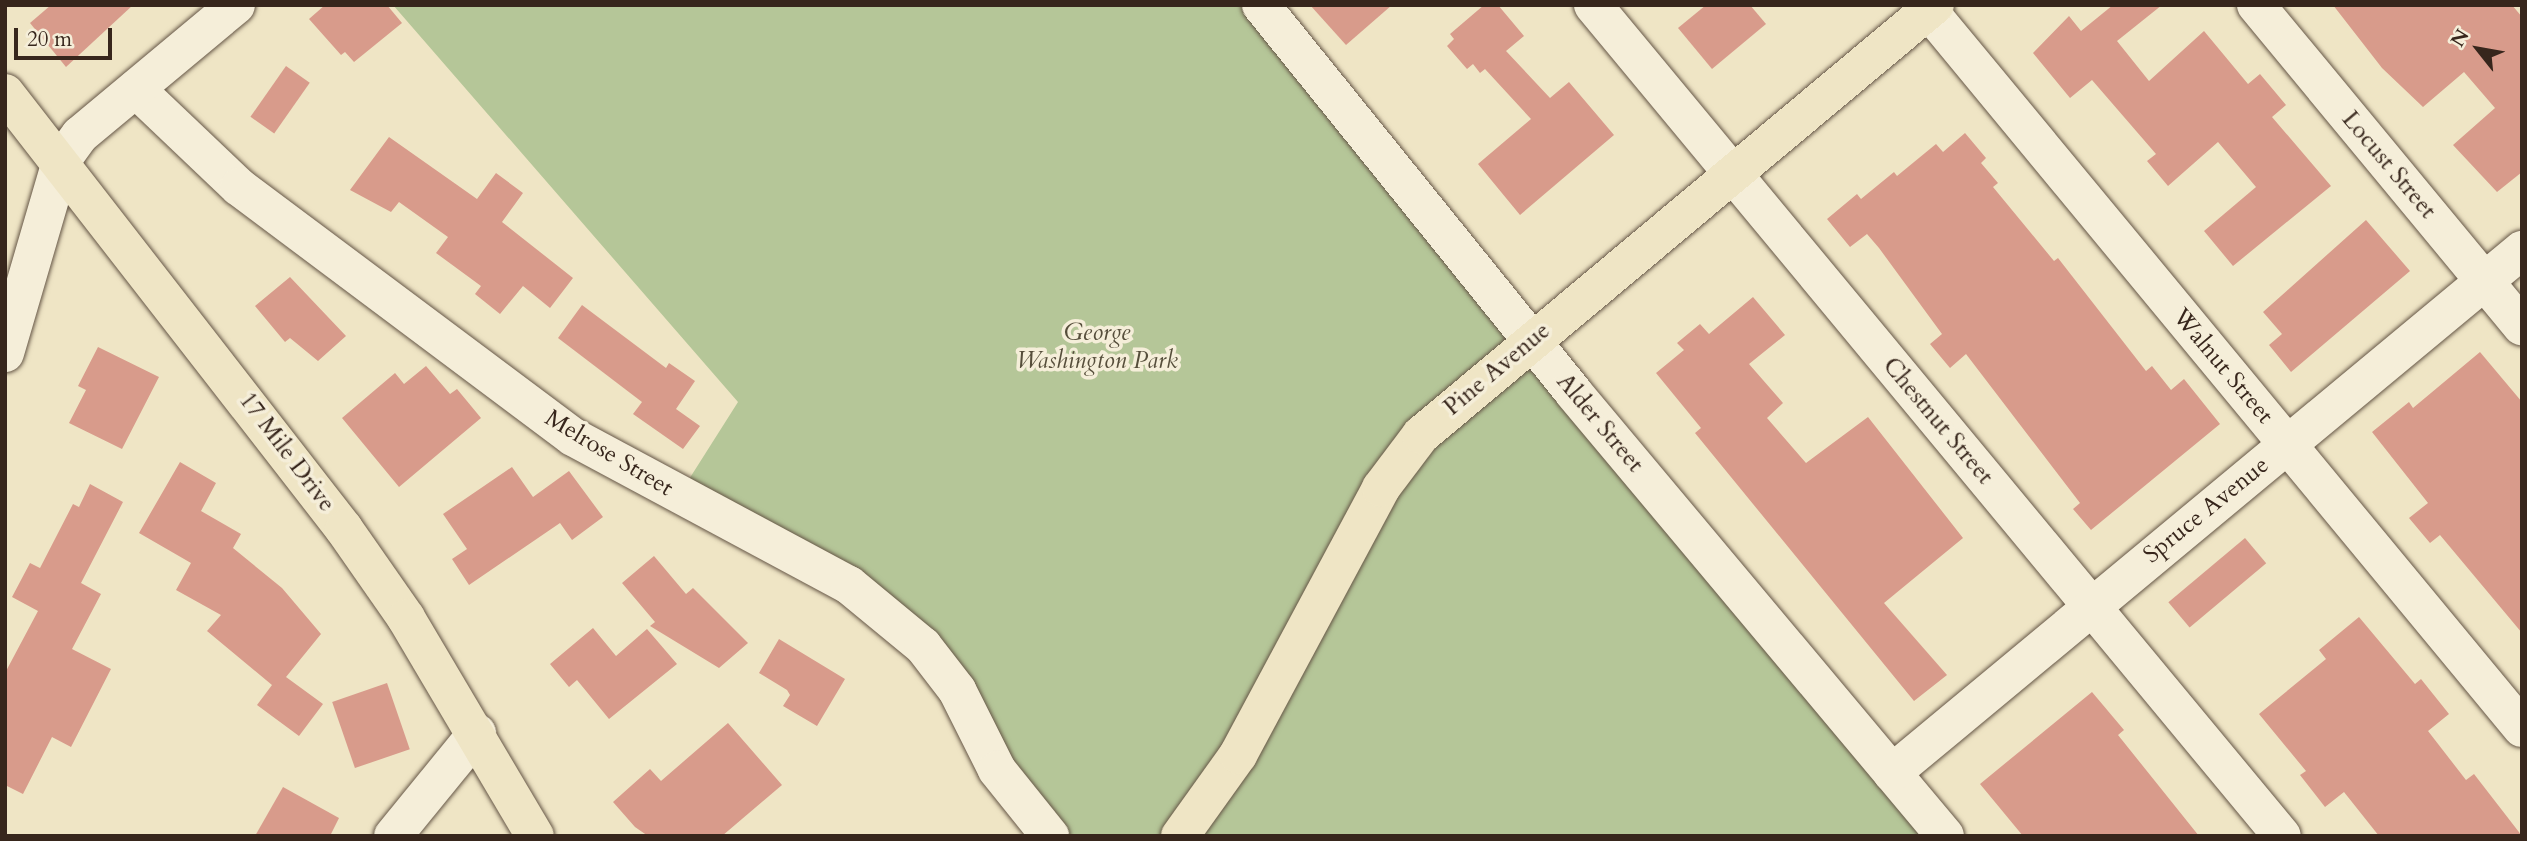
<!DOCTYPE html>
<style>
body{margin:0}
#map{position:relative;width:2527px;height:841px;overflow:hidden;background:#efe5c5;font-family:Cardo,serif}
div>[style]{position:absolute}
.green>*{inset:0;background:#b5c698}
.building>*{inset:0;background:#d89b8b;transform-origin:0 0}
.roads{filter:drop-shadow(0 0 2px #655646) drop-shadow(0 0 2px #655646)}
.minor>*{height:38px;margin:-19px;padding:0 19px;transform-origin:19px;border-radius:19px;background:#f5eed9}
.major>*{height:38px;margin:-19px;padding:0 19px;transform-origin:19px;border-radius:19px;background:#efe5c5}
span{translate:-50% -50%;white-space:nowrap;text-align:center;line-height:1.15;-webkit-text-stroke:7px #f5eed9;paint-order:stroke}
.street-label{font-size:24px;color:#37261c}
.park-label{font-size:24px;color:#564e3b;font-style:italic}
.frame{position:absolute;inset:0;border:7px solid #37261c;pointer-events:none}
.north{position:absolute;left:2443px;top:14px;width:70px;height:70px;-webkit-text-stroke:5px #f5eed9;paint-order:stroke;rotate:301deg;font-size:19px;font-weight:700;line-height:28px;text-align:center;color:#37261c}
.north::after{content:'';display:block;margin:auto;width:24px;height:32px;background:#37261c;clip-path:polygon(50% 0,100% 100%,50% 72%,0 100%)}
.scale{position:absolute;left:14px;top:28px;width:98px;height:32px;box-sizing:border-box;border:4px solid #37261c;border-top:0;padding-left:9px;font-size:21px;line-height:24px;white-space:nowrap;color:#37261c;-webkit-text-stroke:5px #f5eed9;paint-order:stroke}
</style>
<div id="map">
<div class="green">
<i style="clip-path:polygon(393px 5px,1261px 5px,1945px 836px,1050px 836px,942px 668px,679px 495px,738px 402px)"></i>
</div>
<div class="building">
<i style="clip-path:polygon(51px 5px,133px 5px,66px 67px,30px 23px)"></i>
<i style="clip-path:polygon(325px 5px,387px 5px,402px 23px,354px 62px,345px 52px,341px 55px,309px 19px)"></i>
<i style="clip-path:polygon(1310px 5px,1392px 5px,1346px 45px)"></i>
<i style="clip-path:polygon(1484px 5px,1498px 5px,1524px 36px,1506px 51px,1550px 98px,1569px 82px,1614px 135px,1520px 215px,1478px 164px,1531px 119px,1485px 69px,1480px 73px,1473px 64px,1467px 69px,1447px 46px,1454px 39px,1450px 34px)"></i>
<i style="clip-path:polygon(1706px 5px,1750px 5px,1766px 24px,1712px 69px,1678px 28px)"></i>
<i style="clip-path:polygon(2113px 5px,2162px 5px,2117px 41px,2149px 81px,2204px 31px,2248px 84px,2260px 74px,2286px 105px,2272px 117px,2331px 186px,2233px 266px,2204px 231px,2256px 187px,2218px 142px,2168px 186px,2147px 161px,2156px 154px,2092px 80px,2070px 98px,2033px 53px,2069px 16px,2081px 31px)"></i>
<i style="clip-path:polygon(2333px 5px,2512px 5px,2522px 17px,2522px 172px,2497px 192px,2453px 145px,2495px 108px,2464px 72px,2423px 107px,2382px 68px)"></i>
<i style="left:286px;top:66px;width:29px;height:62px;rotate:35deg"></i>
<i style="clip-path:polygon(1965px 133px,1986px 158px,1981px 163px,1998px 183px,1993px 187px,2054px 261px,2058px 258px,2146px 371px,2152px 366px,2171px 390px,2184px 379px,2220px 424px,2091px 530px,2073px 509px,2080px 503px,1966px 354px,1950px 368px,1930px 344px,1942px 334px,1879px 248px,1867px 234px,1850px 247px,1827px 219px,1857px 194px,1861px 199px,1894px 172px,1897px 176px,1936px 144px,1943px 152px)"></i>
<i style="clip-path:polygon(389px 137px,477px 199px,496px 173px,523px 193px,502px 222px,573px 278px,550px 308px,523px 286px,500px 314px,475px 294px,481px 286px,436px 253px,448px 237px,399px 202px,391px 212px,350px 190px)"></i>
<i style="clip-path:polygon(2366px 220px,2410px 271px,2291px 372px,2269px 345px,2282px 334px,2263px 312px)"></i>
<i style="clip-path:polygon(290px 277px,346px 336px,318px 361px,290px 338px,285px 342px,255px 306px)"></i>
<i style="clip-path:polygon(1753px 297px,1785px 335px,1749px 364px,1783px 403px,1767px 418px,1806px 463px,1868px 417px,1963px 538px,1884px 603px,1947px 675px,1914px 701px,1695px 433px,1701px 428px,1656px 373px,1684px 350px,1677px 343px,1700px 324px,1709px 334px)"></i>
<i style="clip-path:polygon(582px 305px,666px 368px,669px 363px,695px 381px,676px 409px,700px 426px,683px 449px,633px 414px,642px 402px,558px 338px)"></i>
<i style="clip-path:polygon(98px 347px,159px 377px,122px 449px,69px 423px,86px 390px,78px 386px)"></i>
<i style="clip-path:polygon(2480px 352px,2522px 402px,2522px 633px,2440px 535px,2430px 543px,2409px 518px,2428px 503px,2372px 432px,2409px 402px,2413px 408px)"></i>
<i style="clip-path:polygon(426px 366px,450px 394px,457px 389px,481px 418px,399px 487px,342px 418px,395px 373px,404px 384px)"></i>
<i style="clip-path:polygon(180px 462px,216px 483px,201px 511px,241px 534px,233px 548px,282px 588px,321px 634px,286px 677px,323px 704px,299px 736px,257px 705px,272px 685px,207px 631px,221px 615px,176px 590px,191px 563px,139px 533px)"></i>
<i style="clip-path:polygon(512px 467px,533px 497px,569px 471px,603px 517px,572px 540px,560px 523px,469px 585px,452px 559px,467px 549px,443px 514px)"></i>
<i style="clip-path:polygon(90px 484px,123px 502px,81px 583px,101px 594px,72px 649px,111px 669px,71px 747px,52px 737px,23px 794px,5px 785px,5px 673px,38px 611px,12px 597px,30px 563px,40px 568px,73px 504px,79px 507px)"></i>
<i style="left:2245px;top:538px;width:33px;height:100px;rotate:50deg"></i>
<i style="clip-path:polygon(654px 556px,686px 594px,693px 588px,748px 643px,719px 668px,650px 626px,655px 622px,622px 583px)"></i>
<i style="clip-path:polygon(2359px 617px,2415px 684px,2421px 679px,2449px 714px,2428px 731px,2466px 780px,2474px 774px,2522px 836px,2379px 836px,2344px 792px,2325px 807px,2300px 775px,2306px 771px,2259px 714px,2326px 659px,2319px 650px)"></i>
<i style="clip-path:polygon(593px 628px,616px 656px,647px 629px,677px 664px,609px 719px,577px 680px,569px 687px,550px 664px)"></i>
<i style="clip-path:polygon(779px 639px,845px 679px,817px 726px,783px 706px,790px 695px,787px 690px,759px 673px)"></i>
<i style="left:387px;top:683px;width:70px;height:58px;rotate:71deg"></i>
<i style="clip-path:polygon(2092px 692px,2124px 730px,2118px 735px,2199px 836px,2023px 836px,1980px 784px)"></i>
<i style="clip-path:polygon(728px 723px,782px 785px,722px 836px,648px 836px,635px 827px,613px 802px,650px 769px,661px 781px)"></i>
<i style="clip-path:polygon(283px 787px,339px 818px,330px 836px,255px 836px)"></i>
</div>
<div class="roads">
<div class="minor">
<i style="left:1261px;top:5px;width:497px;rotate:51.1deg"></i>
<i style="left:1573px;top:392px;width:579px;rotate:50.04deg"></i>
<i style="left:1593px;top:5px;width:1079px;rotate:50.34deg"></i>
<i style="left:1924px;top:5px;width:938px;rotate:50.41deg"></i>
<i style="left:2256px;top:5px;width:417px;rotate:50.4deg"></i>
<i style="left:136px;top:89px;width:142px;rotate:43.6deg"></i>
<i style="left:239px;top:187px;width:417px;rotate:36.8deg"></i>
<i style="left:573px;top:437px;width:313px;rotate:28.2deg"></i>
<i style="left:849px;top:585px;width:96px;rotate:39.5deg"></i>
<i style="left:923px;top:646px;width:56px;rotate:52.3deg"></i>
<i style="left:957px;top:690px;width:89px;rotate:63.4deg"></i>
<i style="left:997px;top:770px;width:85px;rotate:51.2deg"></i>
<i style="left:5px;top:353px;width:200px;rotate:-73.7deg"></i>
<i style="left:61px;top:161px;width:32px;rotate:-54deg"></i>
<i style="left:80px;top:135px;width:203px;rotate:-39.8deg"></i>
<i style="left:1892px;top:773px;width:819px;rotate:-39.7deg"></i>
<i style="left:393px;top:836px;width:133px;rotate:-50.8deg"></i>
</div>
<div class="major">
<i style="left:5px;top:93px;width:552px;rotate:52.13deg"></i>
<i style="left:344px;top:529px;width:108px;rotate:55.1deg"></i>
<i style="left:406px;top:618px;width:253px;rotate:59.4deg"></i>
<i style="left:1180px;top:836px;width:100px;rotate:-54.4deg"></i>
<i style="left:1238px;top:755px;width:303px;rotate:-61.8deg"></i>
<i style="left:1381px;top:488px;width:66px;rotate:-53deg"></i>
<i style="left:1421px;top:435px;width:670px;rotate:-39.92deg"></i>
</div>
</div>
<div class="street-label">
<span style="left:2389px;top:165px;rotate:50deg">Locust Street</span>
<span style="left:2223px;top:366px;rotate:50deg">Walnut Street</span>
<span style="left:1497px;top:369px;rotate:-40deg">Pine Avenue</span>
<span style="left:1938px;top:421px;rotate:50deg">Chestnut Street</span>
<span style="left:1600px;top:423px;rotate:50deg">Alder Street</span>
<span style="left:287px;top:452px;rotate:53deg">17 Mile Drive</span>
<span style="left:609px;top:453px;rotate:31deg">Melrose Street</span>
<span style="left:2206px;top:510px;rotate:-39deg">Spruce Avenue</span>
</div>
<div class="park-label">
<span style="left:1097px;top:347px">George<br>Washington Park</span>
</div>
<div class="frame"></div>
<div class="north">N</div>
<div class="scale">20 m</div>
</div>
